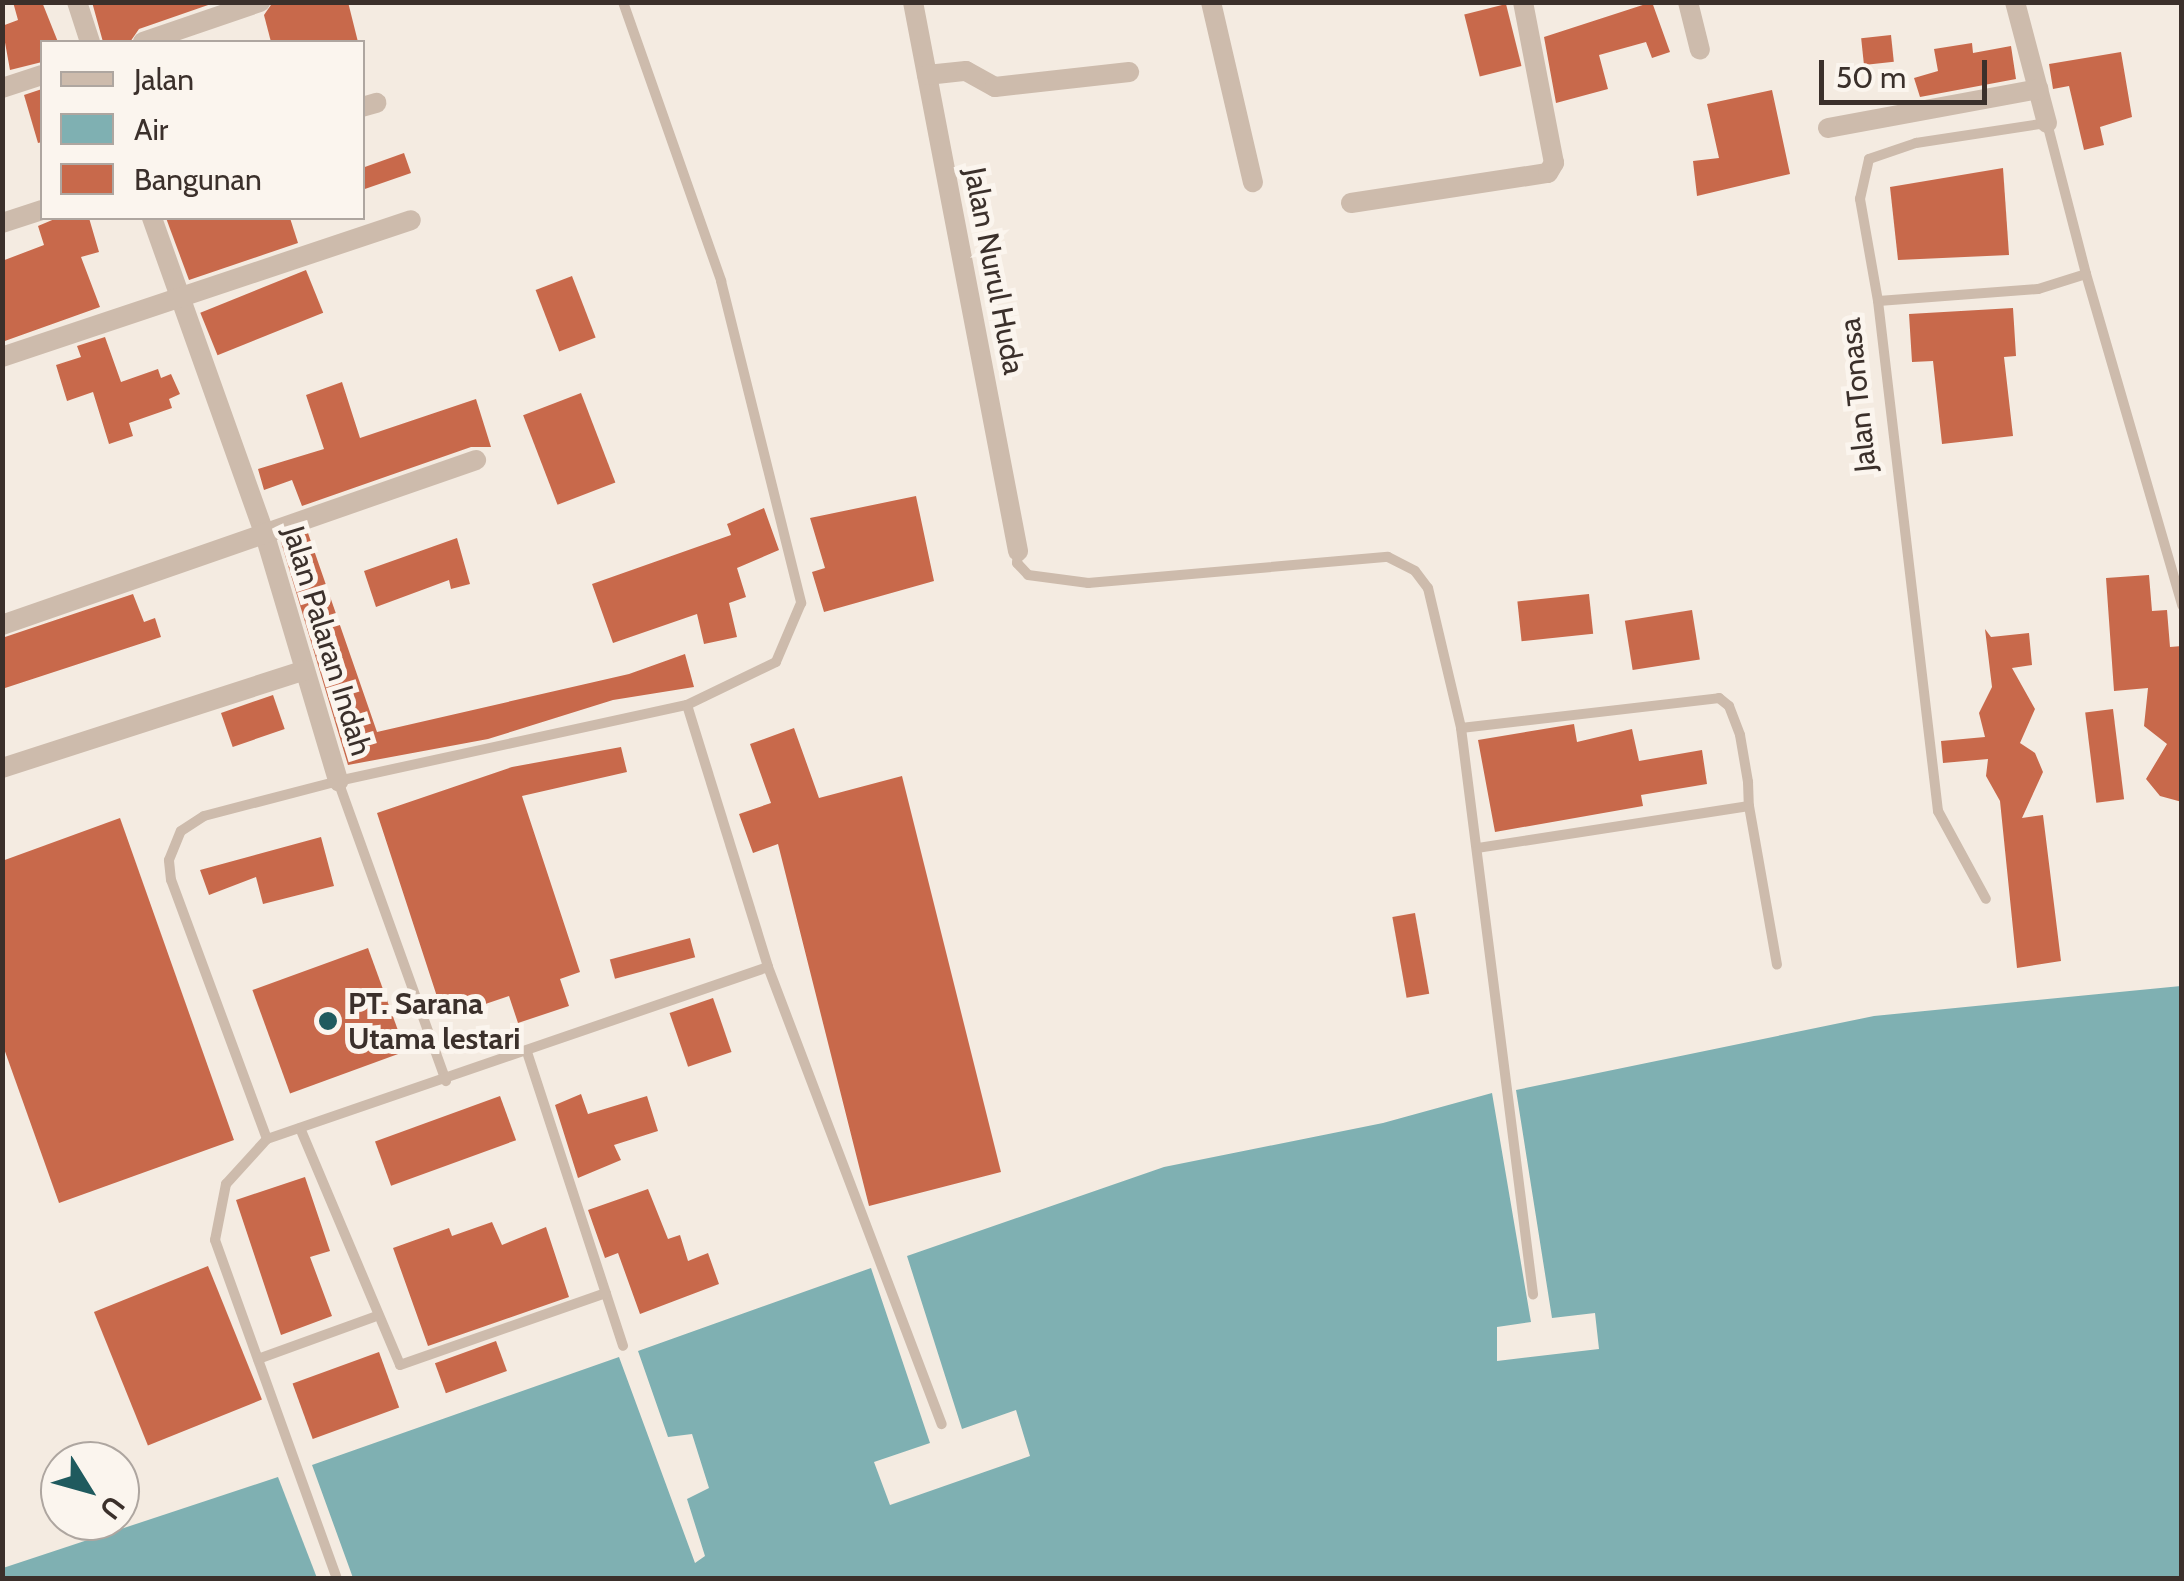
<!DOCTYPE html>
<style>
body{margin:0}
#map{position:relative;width:2184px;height:1581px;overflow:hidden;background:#f4ebe1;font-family:Cabin,sans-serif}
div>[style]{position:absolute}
.water>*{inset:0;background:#7fb0b2}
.building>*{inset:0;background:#c8694b;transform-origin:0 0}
.lane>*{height:10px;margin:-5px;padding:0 5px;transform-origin:5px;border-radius:5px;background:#cdbbac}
.street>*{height:20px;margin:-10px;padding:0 10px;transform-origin:10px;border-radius:10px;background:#cdbbac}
.dots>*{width:28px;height:28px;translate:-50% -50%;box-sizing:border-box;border:5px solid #fbf5ee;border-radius:50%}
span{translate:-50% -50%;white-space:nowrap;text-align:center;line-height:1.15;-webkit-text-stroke:10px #fbf5ee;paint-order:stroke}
.street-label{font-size:30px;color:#3b302b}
.poi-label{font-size:30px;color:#3b302b;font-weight:700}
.left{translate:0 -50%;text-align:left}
.frame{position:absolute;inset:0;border:5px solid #3b302b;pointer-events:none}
.legend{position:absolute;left:40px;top:40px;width:325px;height:180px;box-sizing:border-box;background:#fbf5ee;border:2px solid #aea6a0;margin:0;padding:12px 18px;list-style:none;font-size:30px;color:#3b302b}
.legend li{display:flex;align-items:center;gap:20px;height:50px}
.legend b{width:50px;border:2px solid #aea6a0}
.north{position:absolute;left:40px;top:1441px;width:100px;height:100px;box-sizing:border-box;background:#fbf5ee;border:2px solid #aea6a0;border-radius:50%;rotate:127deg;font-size:28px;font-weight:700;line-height:40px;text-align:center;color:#3b302b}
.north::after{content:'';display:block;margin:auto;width:35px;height:45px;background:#1f5a5e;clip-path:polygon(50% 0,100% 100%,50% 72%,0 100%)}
.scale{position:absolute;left:1819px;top:60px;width:168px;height:45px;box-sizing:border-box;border:5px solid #3b302b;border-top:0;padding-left:12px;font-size:30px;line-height:35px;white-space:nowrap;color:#3b302b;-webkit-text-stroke:8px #fbf5ee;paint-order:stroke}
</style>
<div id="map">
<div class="water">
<i style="clip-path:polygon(2181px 986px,2181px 1578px,353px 1578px,312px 1465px,619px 1357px,695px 1563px,705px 1556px,687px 1499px,709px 1488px,692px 1434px,668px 1437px,638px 1351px,871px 1268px,930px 1443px,874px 1462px,890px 1505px,1030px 1456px,1016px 1410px,962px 1429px,907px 1256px,1164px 1167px,1383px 1123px,1492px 1093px,1531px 1322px,1497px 1327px,1497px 1361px,1599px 1349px,1595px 1313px,1552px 1318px,1516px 1090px,1874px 1016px)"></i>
<i style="clip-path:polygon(278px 1477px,317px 1578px,3px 1578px,3px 1568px)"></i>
</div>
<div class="building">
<i style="clip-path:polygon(13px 2px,42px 2px,58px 42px,42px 42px,42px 62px,10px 70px,2px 26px,18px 20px)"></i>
<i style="clip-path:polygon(92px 2px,211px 2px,211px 4px,139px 29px,130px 42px,103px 42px)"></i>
<i style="clip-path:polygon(273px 2px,348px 2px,358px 42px,271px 42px,264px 15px)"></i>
<i style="clip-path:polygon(1652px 2px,1670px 52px,1652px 58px,1646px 42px,1599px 55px,1608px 89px,1556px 103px,1544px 37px)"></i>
<i style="left:1506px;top:4px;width:64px;height:43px;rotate:76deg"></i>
<i style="left:1891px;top:35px;width:27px;height:30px;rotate:84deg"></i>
<i style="clip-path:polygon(1972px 43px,1973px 53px,2011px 46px,2016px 79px,1920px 97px,1914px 78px,1938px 71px,1934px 49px)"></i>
<i style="clip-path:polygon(2121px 52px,2132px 117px,2100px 127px,2104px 145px,2084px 150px,2069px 86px,2053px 89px,2049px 64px)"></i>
<i style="clip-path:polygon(42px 89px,42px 142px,38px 143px,24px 95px)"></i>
<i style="clip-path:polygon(1772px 90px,1790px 174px,1697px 196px,1693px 161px,1719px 158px,1707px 104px)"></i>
<i style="clip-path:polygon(404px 153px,411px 173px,362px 190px,362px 168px)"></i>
<i style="clip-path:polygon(2003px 168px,2009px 255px,1898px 260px,1890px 187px)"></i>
<i style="clip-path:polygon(57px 218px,89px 218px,99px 252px,81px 257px,100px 307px,2px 342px,2px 261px,44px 245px,38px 226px)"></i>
<i style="clip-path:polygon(166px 218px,290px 218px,298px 243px,189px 280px)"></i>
<i style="left:306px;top:270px;width:46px;height:114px;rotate:68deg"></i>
<i style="left:572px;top:276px;width:66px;height:39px;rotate:69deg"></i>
<i style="clip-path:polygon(2013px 308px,2016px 356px,2004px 357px,2013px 436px,1942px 444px,1933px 361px,1912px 362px,1909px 314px)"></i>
<i style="clip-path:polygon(105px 337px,121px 382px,158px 369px,161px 378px,171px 374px,180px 394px,169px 399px,172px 408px,129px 423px,133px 436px,109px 444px,93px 392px,67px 401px,56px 365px,81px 357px,77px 346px)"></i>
<i style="clip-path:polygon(342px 382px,360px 438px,476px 399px,491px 447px,471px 447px,302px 506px,292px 480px,264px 490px,258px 469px,324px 449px,306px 395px)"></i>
<i style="left:581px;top:393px;width:96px;height:62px;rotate:69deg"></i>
<i style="clip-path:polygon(916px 496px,934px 581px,824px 612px,812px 572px,825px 568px,810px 518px)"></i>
<i style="clip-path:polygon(764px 508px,779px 550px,737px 568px,746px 597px,729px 603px,737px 637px,704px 644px,697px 614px,613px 643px,592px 584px,731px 535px,727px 524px)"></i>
<i style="clip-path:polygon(308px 533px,377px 732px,629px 674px,685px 654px,694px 687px,613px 700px,488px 739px,348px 765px,281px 542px)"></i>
<i style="clip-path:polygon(457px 538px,470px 584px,451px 589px,449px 580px,376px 607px,364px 571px)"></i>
<i style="clip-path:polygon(2149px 575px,2152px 611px,2167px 610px,2170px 647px,2182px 646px,2182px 802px,2160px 796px,2146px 779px,2167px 744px,2144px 726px,2148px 688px,2114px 691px,2106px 578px)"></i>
<i style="clip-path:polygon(133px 594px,144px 622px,155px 618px,161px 637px,2px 689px,2px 638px)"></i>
<i style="left:1589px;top:594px;width:40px;height:72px;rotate:84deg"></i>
<i style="left:1692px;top:610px;width:50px;height:68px;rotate:81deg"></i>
<i style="clip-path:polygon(1985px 629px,1991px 637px,2029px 633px,2032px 665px,2012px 668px,2035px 709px,2020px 743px,2035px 753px,2043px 772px,2022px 818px,2043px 815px,2061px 961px,2017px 968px,2000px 801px,1986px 776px,1988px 759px,1943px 763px,1941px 741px,1985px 737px,1979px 713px,1992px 687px)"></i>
<i style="left:273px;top:695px;width:36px;height:55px;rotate:71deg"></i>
<i style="left:2113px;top:709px;width:91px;height:28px;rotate:83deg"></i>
<i style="clip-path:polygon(1574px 724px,1577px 742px,1632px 729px,1639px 761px,1702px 750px,1707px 784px,1641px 795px,1643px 806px,1495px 832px,1478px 740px)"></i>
<i style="clip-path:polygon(794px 728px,819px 798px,902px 776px,1001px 1172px,869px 1206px,778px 844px,753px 853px,739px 814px,771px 803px,750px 744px)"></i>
<i style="clip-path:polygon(621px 747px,627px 772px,522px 796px,580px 972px,560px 979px,569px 1006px,518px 1023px,509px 996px,444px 1018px,377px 813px,512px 767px)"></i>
<i style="clip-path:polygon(120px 818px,234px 1140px,59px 1203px,2px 1043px,2px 861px)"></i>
<i style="clip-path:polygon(321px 837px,334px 886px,263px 904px,256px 877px,209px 895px,200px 870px)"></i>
<i style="left:1415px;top:913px;width:82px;height:23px;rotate:80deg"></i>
<i style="left:690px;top:938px;width:20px;height:83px;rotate:75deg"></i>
<i style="left:368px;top:948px;width:110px;height:123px;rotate:70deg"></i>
<i style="left:713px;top:998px;width:57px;height:46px;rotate:71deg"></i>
<i style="clip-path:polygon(581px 1094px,588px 1114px,647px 1096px,658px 1131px,614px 1145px,621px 1160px,578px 1178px,555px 1105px)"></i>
<i style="left:500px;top:1096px;width:47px;height:133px;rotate:70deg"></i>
<i style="clip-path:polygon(305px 1177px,330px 1251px,310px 1257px,332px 1316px,281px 1335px,236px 1200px)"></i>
<i style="clip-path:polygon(648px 1189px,668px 1239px,680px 1235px,688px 1261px,708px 1253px,719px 1284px,640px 1314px,618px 1253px,605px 1258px,588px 1210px)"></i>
<i style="clip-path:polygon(492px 1222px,502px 1245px,546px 1227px,569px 1297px,428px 1346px,393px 1248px,449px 1228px,452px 1236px)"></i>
<i style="left:208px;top:1266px;width:144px;height:123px;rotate:68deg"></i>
<i style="left:496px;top:1341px;width:32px;height:65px;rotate:70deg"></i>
<i style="left:379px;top:1352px;width:59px;height:92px;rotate:70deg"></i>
</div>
<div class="lane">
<i style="left:623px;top:2px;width:296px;rotate:70.6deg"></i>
<i style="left:721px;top:281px;width:332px;rotate:76deg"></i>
<i style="left:801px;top:603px;width:64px;rotate:113deg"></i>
<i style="left:776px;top:662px;width:99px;rotate:154.2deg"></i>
<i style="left:2086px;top:274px;width:345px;rotate:73.8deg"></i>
<i style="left:1878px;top:301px;width:104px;rotate:-100deg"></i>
<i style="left:1860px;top:199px;width:41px;rotate:-77.3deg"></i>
<i style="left:1869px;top:159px;width:50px;rotate:-18.8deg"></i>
<i style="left:1916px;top:143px;width:133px;rotate:-8.7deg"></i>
<i style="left:2047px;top:123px;width:156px;rotate:75.5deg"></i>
<i style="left:2086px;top:274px;width:50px;rotate:162.6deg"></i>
<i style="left:2038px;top:289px;width:160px;rotate:175.7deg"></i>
<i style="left:1878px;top:301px;width:514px;rotate:83.29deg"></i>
<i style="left:1938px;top:811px;width:100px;rotate:61.4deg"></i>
<i style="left:1018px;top:552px;width:11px;rotate:95deg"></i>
<i style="left:1017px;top:563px;width:16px;rotate:47deg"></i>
<i style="left:1028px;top:575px;width:61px;rotate:7.6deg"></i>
<i style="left:1088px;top:583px;width:301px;rotate:-5deg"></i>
<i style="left:1388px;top:557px;width:30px;rotate:27deg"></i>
<i style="left:1415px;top:571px;width:21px;rotate:53deg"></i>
<i style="left:1428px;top:588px;width:144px;rotate:76.7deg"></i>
<i style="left:1461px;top:728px;width:571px;rotate:82.75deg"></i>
<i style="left:1461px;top:728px;width:260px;rotate:-6.6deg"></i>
<i style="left:1719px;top:698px;width:13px;rotate:39deg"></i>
<i style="left:1729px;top:706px;width:31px;rotate:69deg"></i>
<i style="left:1740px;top:735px;width:48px;rotate:80.3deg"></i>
<i style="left:1748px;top:782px;width:24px;rotate:88deg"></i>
<i style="left:1749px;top:806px;width:274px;rotate:171.2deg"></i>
<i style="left:338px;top:781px;width:319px;rotate:70.2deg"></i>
<i style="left:1749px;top:806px;width:161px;rotate:80deg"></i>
<i style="left:768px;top:967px;width:489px;rotate:69.2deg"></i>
<i style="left:527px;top:1052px;width:309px;rotate:71.9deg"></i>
<i style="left:300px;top:1128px;width:257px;rotate:67.1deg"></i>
<i style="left:400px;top:1365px;width:218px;rotate:-19.3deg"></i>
<i style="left:267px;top:1139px;width:276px;rotate:-110.3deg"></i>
<i style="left:171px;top:880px;width:20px;rotate:-96deg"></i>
<i style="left:169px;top:860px;width:31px;rotate:-68deg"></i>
<i style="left:181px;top:831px;width:27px;rotate:-33deg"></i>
<i style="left:204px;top:816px;width:138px;rotate:-14.6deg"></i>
<i style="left:338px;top:781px;width:357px;rotate:-12.3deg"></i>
<i style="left:687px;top:705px;width:274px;rotate:72.8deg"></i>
<i style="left:768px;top:967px;width:530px;rotate:161.05deg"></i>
<i style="left:267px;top:1139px;width:61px;rotate:132.3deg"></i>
<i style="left:226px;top:1184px;width:57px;rotate:101.1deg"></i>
<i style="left:215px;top:1240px;width:359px;rotate:70.2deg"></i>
<i style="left:258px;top:1359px;width:123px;rotate:-19.9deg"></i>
</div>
<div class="street">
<i style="left:77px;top:2px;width:42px;rotate:72deg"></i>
<i style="left:913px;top:2px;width:559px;rotate:79.17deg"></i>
<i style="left:1211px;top:2px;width:185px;rotate:76.9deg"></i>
<i style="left:1688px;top:2px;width:49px;rotate:76deg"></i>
<i style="left:2015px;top:2px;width:125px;rotate:75.2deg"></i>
<i style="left:143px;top:42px;width:124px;rotate:-18.9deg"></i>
<i style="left:927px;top:75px;width:39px;rotate:-6deg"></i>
<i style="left:966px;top:71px;width:33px;rotate:29deg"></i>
<i style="left:995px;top:87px;width:135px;rotate:-6.4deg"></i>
<i style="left:2px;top:88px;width:42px;rotate:-18deg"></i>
<i style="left:362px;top:107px;width:15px;rotate:-16deg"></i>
<i style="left:1828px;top:128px;width:214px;rotate:-10.5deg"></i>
<i style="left:1351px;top:203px;width:199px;rotate:-8.7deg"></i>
<i style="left:1548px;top:173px;width:12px;rotate:-59deg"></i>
<i style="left:1554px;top:163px;width:164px;rotate:-100.9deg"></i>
<i style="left:152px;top:218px;width:333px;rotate:70.4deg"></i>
<i style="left:264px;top:532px;width:260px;rotate:73.4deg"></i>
<i style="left:2px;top:223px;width:42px;rotate:-18deg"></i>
<i style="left:2px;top:357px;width:431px;rotate:-18.5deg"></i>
<i style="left:2px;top:625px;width:502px;rotate:-19.19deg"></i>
<i style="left:2px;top:768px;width:318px;rotate:-17.9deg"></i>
</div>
<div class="dots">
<i style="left:328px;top:1021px;background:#1f5a5e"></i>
</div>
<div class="street-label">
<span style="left:994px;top:271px;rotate:79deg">Jalan Nurul Huda</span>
<span style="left:1858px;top:395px;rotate:-96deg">Jalan Tonasa</span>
<span style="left:327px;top:641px;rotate:73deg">Jalan Palaran Indah</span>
</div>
<div class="poi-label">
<span class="left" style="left:348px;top:1021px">PT. Sarana<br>Utama lestari</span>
</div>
<div class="frame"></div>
<ul class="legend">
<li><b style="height:12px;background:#cdbbac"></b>Jalan</li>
<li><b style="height:28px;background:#7fb0b2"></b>Air</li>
<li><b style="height:28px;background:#c8694b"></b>Bangunan</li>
</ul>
<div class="north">U</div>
<div class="scale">50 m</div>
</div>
